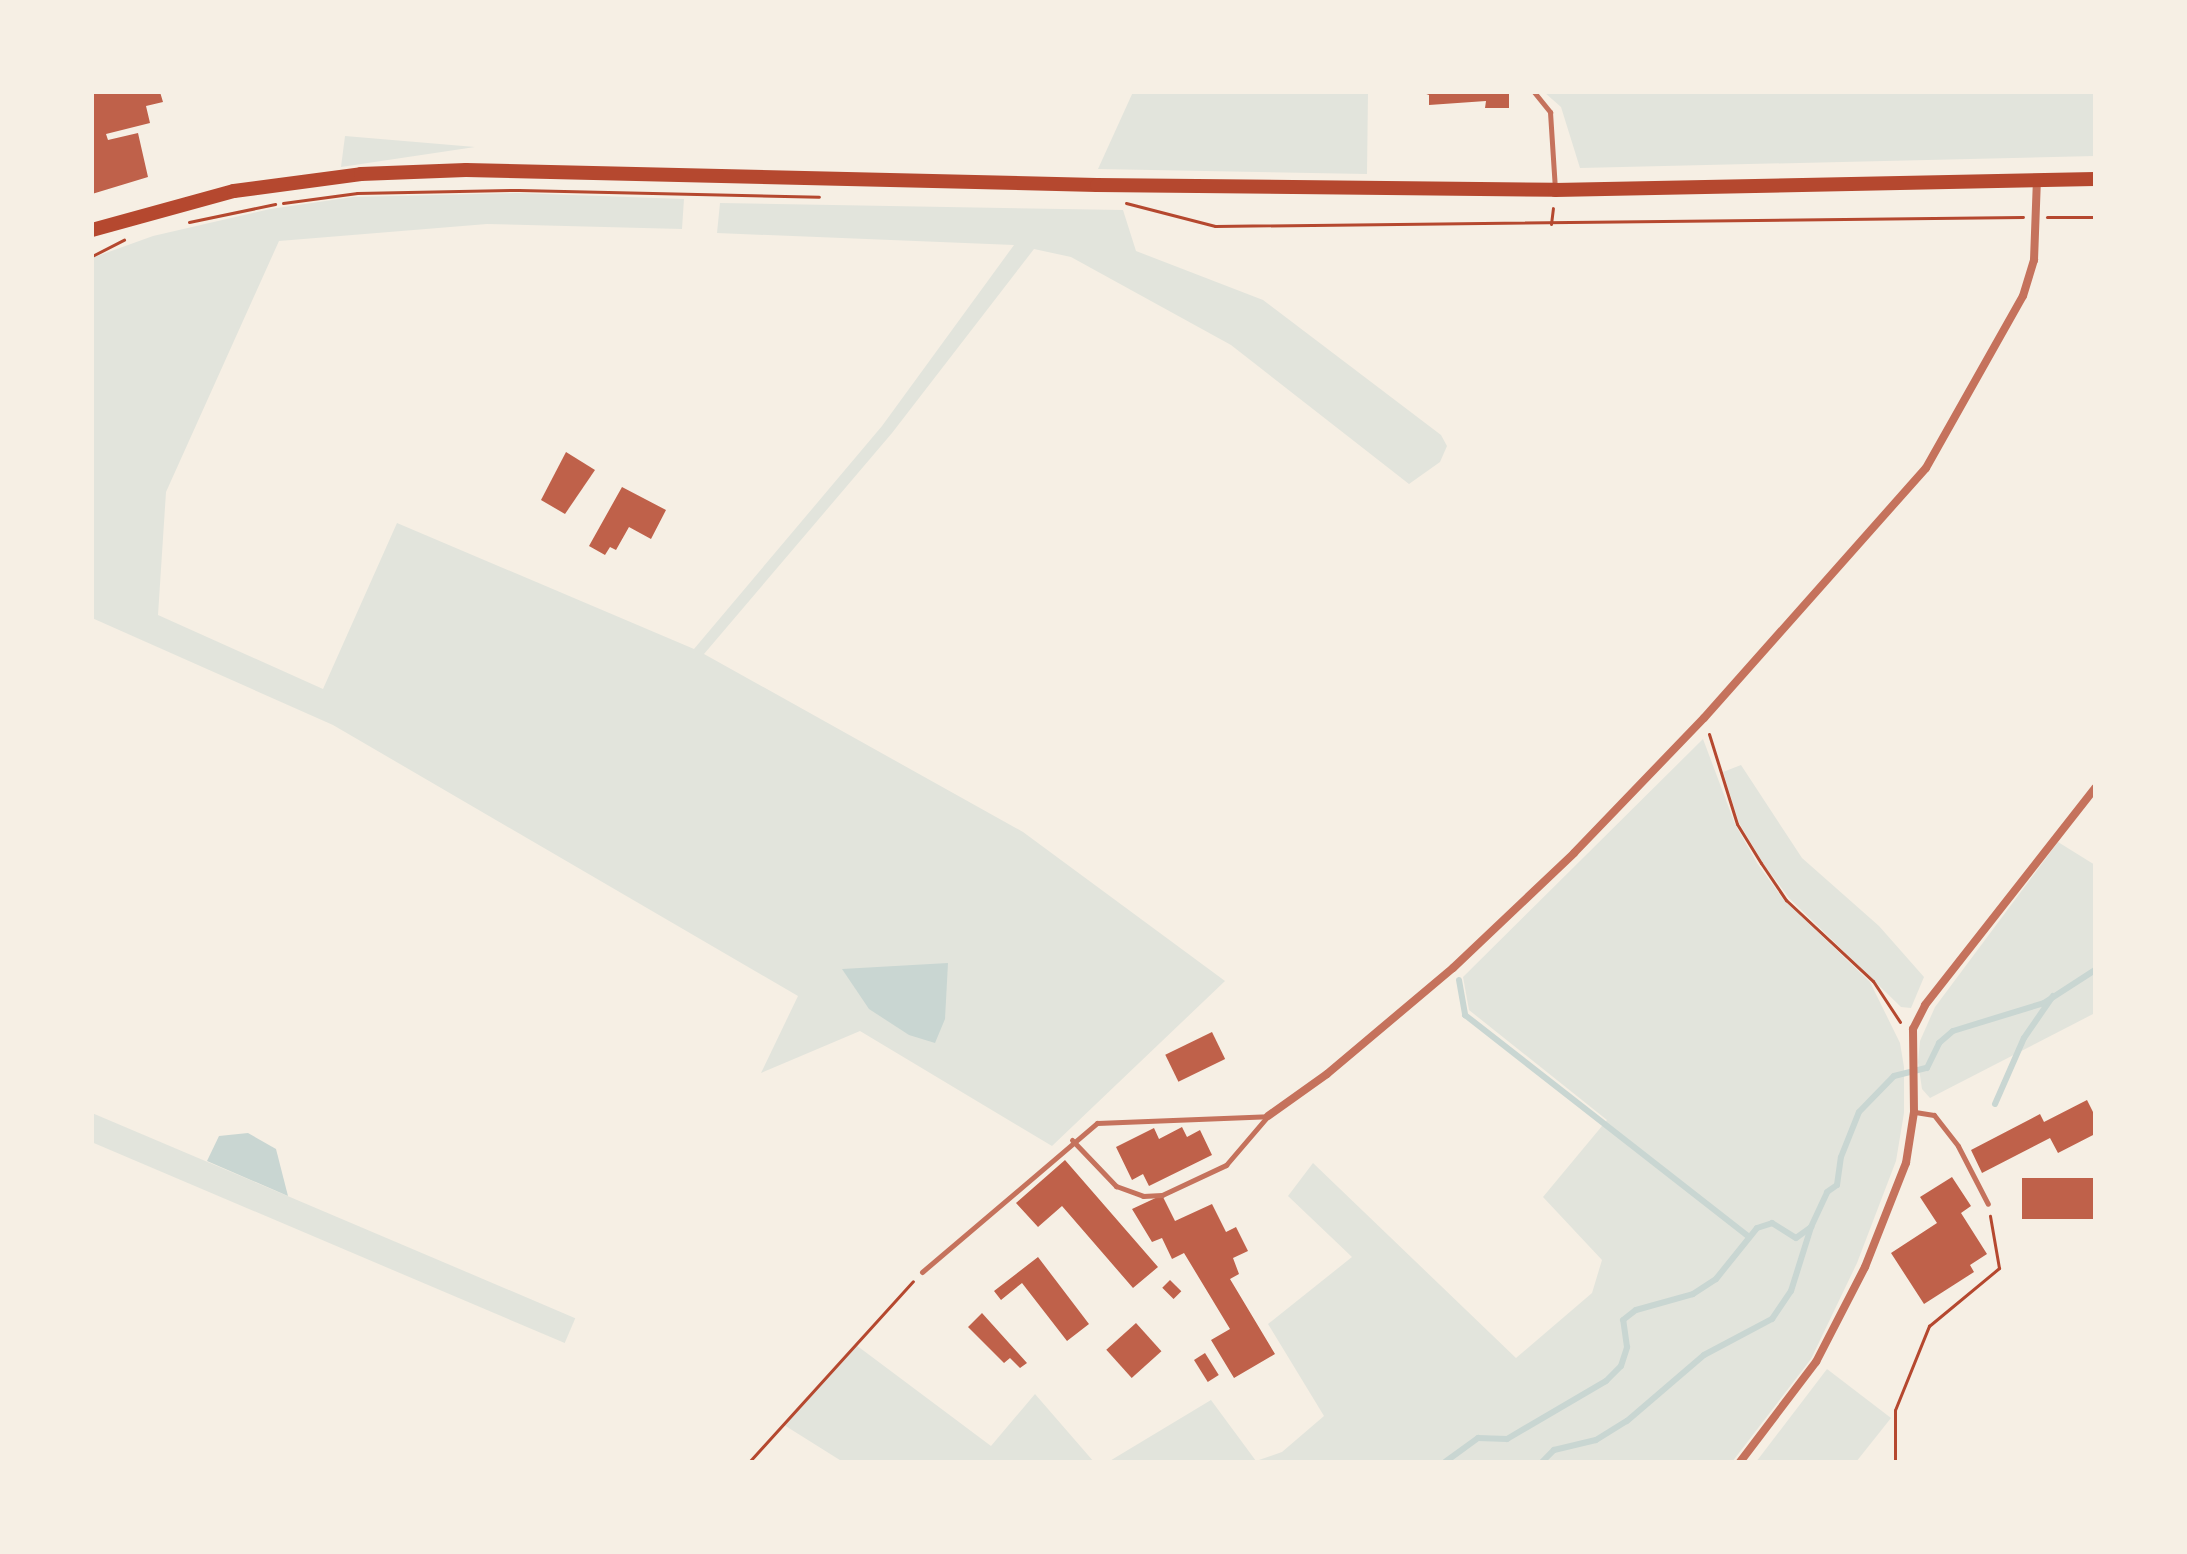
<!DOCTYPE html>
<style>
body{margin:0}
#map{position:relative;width:2187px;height:1554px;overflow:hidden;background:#f6efe4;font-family:Roboto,sans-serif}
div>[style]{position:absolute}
.green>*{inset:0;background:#e2e4dc;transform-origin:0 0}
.water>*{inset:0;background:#c9d6d2}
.stream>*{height:6px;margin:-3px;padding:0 3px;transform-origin:3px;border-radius:3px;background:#c9d6d2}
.building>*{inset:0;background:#bf614a;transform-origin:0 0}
.path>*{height:3px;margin:-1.5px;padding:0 1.5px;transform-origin:1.5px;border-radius:1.5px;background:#b5482f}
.service>*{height:5px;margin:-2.5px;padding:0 2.5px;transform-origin:2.5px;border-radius:2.5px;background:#c5725c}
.minor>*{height:8px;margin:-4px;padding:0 4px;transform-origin:4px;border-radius:4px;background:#c5725c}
.secondary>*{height:14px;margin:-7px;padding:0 7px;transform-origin:7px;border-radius:7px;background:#b5482f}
span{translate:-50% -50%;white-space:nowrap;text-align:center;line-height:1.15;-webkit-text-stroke:8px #f6efe4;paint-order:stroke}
.frame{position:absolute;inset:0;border:94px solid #f6efe4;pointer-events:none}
</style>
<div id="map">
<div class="green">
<i style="clip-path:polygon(1133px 92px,1368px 92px,1367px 174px,1098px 169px)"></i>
<i style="clip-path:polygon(1544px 92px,2095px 92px,2095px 156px,1580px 168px,1561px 107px)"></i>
<i style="clip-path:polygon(345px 136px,475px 147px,341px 167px)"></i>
<i style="clip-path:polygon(517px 193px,684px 199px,682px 229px,487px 224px,279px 241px,166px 492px,158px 615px,323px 689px,397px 523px,694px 649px,882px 426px,1014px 245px,717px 233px,720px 203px,1123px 210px,1136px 251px,1263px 300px,1441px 435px,1447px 446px,1440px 462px,1409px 484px,1231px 345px,1071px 257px,1034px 249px,892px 433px,704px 654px,1023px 832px,1225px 981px,1052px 1146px,860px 1031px,761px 1073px,798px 996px,333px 725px,92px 618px,92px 258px,153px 236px,270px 209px,353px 197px)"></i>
<i style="clip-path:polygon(1703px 739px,1735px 824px,1757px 863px,1783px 899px,1870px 982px,1900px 1043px,1904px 1067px,1904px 1113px,1896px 1161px,1857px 1263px,1811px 1359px,1732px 1462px,1108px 1462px,1211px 1400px,1256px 1461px,1282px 1452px,1324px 1416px,1268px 1324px,1352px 1257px,1288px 1196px,1313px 1163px,1516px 1358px,1592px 1293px,1602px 1260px,1543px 1197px,1607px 1120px,1469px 1010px,1463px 977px)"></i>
<i style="clip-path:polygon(1741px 765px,1802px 858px,1879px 926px,1924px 977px,1911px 1008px,1901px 1007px,1789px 898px,1763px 863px,1739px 823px,1723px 772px)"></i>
<i style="clip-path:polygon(2058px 842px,2095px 865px,2095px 1013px,1930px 1098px,1922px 1089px,1918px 1062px,1920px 1041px,1935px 1007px)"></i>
<i style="left:92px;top:1113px;width:525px;height:27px;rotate:23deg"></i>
<i style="clip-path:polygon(856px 1345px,991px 1446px,1035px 1394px,1094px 1462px,843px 1462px,784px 1425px)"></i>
<i style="clip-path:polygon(1827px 1369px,1891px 1418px,1856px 1462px,1756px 1462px)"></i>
</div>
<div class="water">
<i style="clip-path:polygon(948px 963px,945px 1019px,935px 1043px,909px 1035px,869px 1009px,842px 969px)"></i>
<i style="clip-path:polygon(248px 1133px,276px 1149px,288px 1196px,207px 1161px,219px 1136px)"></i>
</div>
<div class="stream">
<i style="left:1459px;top:980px;width:36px;rotate:80deg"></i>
<i style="left:1465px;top:1015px;width:360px;rotate:38deg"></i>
<i style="left:1995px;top:1104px;width:72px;rotate:-66.3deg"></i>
<i style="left:2024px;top:1038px;width:51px;rotate:-55.4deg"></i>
<i style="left:1445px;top:1462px;width:41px;rotate:-36deg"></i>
<i style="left:1478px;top:1438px;width:29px;rotate:2deg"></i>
<i style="left:1507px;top:1439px;width:115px;rotate:-30.4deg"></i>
<i style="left:1606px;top:1381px;width:21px;rotate:-45deg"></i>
<i style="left:1621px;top:1366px;width:20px;rotate:-72deg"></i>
<i style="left:1627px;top:1347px;width:27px;rotate:-98deg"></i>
<i style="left:1623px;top:1320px;width:16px;rotate:-38deg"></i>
<i style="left:1636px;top:1310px;width:59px;rotate:-15.7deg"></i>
<i style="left:1693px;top:1294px;width:27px;rotate:-33deg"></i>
<i style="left:1716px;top:1279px;width:65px;rotate:-51.2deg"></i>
<i style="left:1757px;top:1228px;width:16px;rotate:-18deg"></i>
<i style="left:1772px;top:1223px;width:28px;rotate:32deg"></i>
<i style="left:1796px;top:1238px;width:19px;rotate:-36deg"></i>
<i style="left:1811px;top:1227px;width:38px;rotate:-65deg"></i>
<i style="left:1827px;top:1192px;width:12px;rotate:-35deg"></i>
<i style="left:1837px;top:1185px;width:28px;rotate:-82deg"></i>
<i style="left:1841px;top:1157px;width:48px;rotate:-68.2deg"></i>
<i style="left:1859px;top:1112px;width:50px;rotate:-45.8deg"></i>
<i style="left:1894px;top:1076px;width:34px;rotate:-14deg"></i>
<i style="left:1927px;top:1068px;width:28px;rotate:-64deg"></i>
<i style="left:1939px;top:1043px;width:18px;rotate:-41deg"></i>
<i style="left:1953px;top:1031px;width:95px;rotate:-17.1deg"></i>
<i style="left:2044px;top:1003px;width:61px;rotate:-32.9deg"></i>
<i style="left:1542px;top:1462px;width:17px;rotate:-45deg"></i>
<i style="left:1554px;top:1450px;width:43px;rotate:-13.4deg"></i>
<i style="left:1596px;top:1440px;width:36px;rotate:-32deg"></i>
<i style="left:1627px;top:1421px;width:101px;rotate:-40.6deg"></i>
<i style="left:1704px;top:1355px;width:77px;rotate:-27.9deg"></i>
<i style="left:1772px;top:1319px;width:34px;rotate:-56deg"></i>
<i style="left:1791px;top:1291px;width:67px;rotate:-72.6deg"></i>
</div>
<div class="building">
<i style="clip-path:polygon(92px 92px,160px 92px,163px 102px,146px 106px,150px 123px,106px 134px,108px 140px,138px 133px,148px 177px,92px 194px)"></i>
<i style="clip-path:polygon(1421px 92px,1509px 92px,1509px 108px,1485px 108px,1486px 101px,1429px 105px,1429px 95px)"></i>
<i style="clip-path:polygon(566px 452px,595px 470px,565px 514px,541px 500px)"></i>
<i style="clip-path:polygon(622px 487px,666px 510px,651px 539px,629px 527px,616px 550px,610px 547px,605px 555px,589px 546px)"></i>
<i style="left:1212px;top:1032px;width:30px;height:52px;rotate:64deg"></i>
<i style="clip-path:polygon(2087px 1100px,2095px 1116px,2095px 1134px,2058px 1153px,2050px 1138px,1982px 1173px,1971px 1150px,2040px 1114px,2044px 1122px)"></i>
<i style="clip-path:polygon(1182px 1127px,1187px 1137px,1200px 1130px,1212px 1155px,1149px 1186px,1143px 1174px,1132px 1180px,1116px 1147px,1154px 1128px,1159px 1139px)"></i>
<i style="clip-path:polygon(1065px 1160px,1158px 1267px,1133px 1288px,1062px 1206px,1038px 1227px,1016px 1203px)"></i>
<i style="clip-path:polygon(1952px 1177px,1971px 1206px,1961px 1213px,1987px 1254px,1970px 1265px,1974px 1272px,1924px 1304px,1891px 1253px,1937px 1223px,1920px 1197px)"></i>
<i style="left:2095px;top:1178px;width:41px;height:73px;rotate:90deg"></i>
<i style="clip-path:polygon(1162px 1195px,1175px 1221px,1212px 1204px,1226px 1232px,1236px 1227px,1248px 1251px,1233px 1258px,1239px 1274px,1230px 1279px,1275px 1354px,1234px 1378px,1211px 1340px,1230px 1329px,1184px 1253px,1172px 1259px,1162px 1238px,1152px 1242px,1132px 1209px)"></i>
<i style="clip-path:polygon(1038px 1257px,1089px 1324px,1067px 1341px,1022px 1283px,1001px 1300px,994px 1291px)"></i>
<i style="left:1170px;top:1280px;width:16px;height:11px;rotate:45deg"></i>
<i style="clip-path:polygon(982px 1313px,1027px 1363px,1020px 1368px,1010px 1358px,1004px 1363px,968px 1327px)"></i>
<i style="left:1136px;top:1323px;width:38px;height:40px;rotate:48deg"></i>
<i style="left:1205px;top:1353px;width:26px;height:13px;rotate:58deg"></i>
</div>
<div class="path">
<i style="left:283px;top:203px;width:75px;rotate:-7.7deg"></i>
<i style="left:357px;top:193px;width:162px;rotate:-1.1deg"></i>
<i style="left:519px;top:190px;width:300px;rotate:1.3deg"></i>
<i style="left:1126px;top:203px;width:92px;rotate:14.5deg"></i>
<i style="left:1215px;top:226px;width:808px;rotate:-0.64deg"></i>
<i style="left:2047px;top:217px;width:48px"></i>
<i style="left:189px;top:222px;width:88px;rotate:-11.8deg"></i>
<i style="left:1551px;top:224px;width:16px;rotate:-83deg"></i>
<i style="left:92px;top:256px;width:36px;rotate:-27deg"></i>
<i style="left:1709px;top:734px;width:94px;rotate:72.7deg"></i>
<i style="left:1737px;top:824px;width:46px;rotate:58.4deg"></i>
<i style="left:1761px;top:863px;width:45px;rotate:56deg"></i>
<i style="left:1786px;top:900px;width:119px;rotate:43deg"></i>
<i style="left:1873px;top:981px;width:49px;rotate:56.6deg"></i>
<i style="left:749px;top:1462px;width:244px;rotate:-47.8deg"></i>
<i style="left:1895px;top:1462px;width:52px;rotate:-90deg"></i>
<i style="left:1895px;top:1410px;width:91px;rotate:-68deg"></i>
<i style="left:1929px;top:1326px;width:91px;rotate:-39.6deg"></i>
<i style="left:1999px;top:1268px;width:53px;rotate:-99.8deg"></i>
</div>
<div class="service">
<i style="left:1534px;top:92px;width:26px;rotate:51deg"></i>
<i style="left:1550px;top:112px;width:77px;rotate:86.3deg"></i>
<i style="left:1915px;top:1112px;width:19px;rotate:9deg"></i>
<i style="left:1934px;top:1115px;width:39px;rotate:52deg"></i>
<i style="left:1958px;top:1146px;width:65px;rotate:62.7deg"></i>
<i style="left:1072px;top:1140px;width:64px;rotate:46.3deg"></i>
<i style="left:1116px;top:1186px;width:29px;rotate:20deg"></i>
<i style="left:1143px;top:1196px;width:19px;rotate:-3deg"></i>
<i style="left:1162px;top:1195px;width:71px;rotate:-25.1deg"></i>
<i style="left:1226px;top:1165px;width:63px;rotate:-49.5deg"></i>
<i style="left:922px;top:1272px;width:230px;rotate:-40.4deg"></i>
<i style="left:1097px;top:1123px;width:171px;rotate:-2.3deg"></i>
</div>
<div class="minor">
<i style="left:1268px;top:1116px;width:72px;rotate:-35.4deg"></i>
<i style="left:1327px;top:1074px;width:165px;rotate:-40.1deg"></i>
<i style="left:1453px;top:968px;width:167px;rotate:-43.5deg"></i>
<i style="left:1574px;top:853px;width:187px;rotate:-46.1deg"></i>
<i style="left:1704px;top:718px;width:334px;rotate:-48.4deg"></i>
<i style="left:1926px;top:468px;width:197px;rotate:-60.6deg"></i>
<i style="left:2023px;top:296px;width:38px;rotate:-73deg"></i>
<i style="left:2034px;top:260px;width:80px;rotate:-87.9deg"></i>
<i style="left:1740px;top:1462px;width:126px;rotate:-52.8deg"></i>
<i style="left:1816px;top:1362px;width:107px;rotate:-62.7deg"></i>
<i style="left:1865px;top:1267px;width:112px;rotate:-68.5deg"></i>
<i style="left:1906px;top:1163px;width:52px;rotate:-81.1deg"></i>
<i style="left:1914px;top:1112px;width:83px;rotate:-90.7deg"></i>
<i style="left:1913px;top:1029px;width:27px;rotate:-63deg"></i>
<i style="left:1925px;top:1005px;width:276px;rotate:-51.9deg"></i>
</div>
<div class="secondary">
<i style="left:92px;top:230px;width:147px;rotate:-15.4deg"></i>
<i style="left:234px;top:191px;width:128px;rotate:-7.6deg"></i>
<i style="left:361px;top:174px;width:105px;rotate:-2.2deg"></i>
<i style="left:466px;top:170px;width:631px;rotate:1.36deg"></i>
<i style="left:1097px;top:185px;width:458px;rotate:0.6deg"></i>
<i style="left:1555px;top:190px;width:540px;rotate:-1.17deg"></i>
</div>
<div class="frame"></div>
</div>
